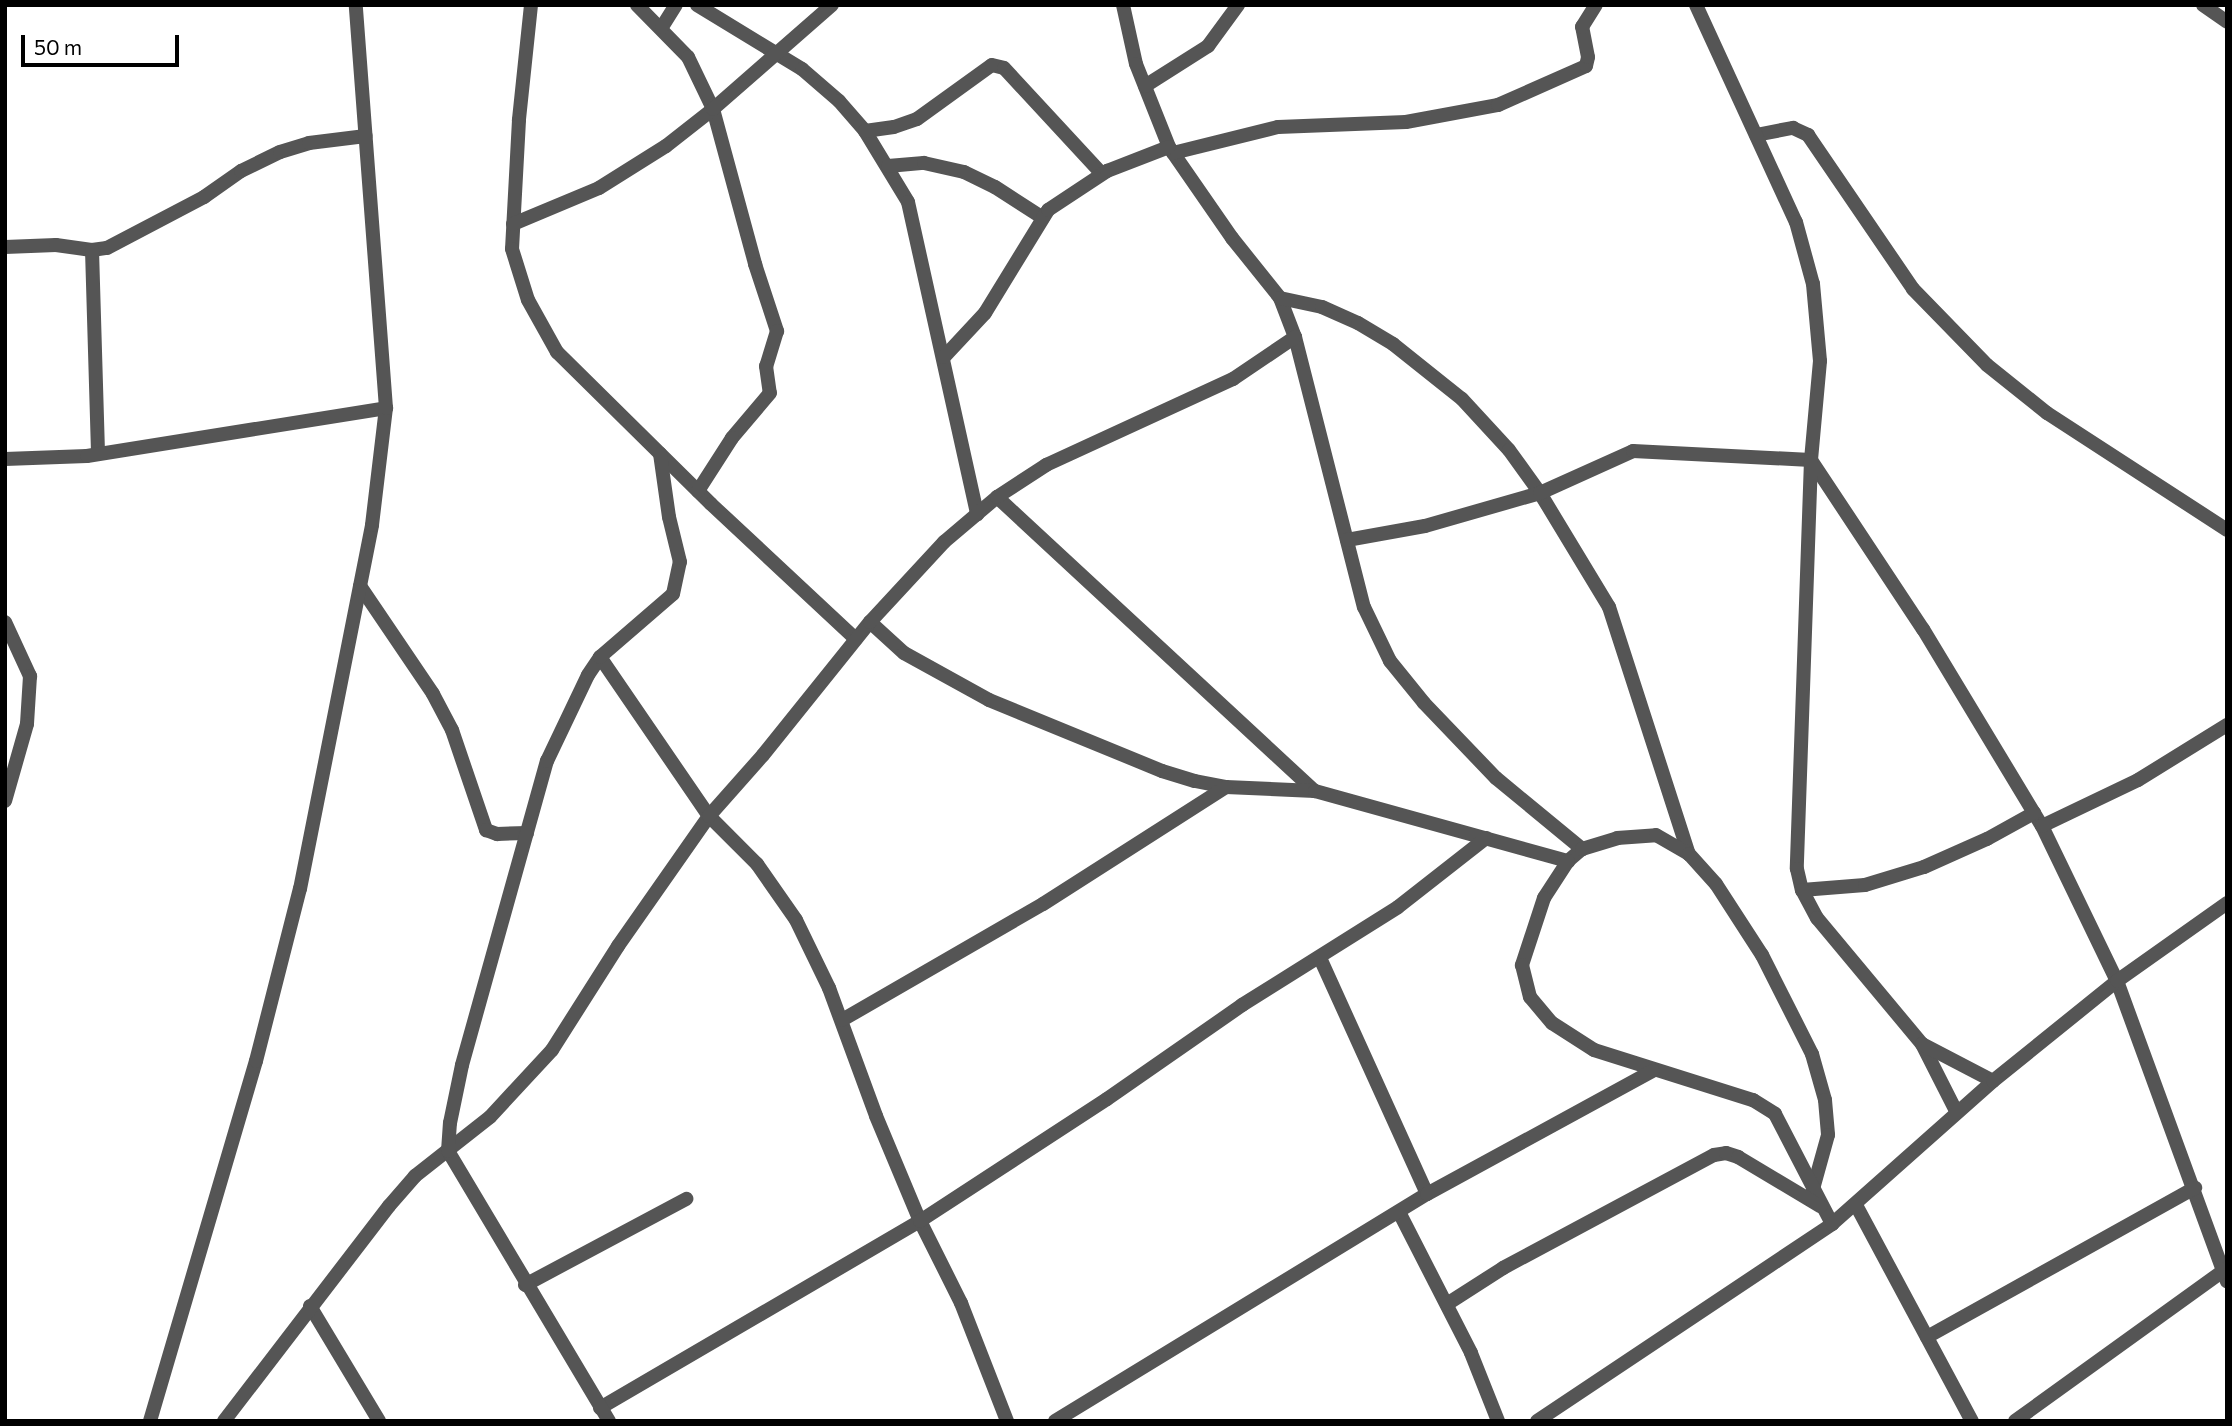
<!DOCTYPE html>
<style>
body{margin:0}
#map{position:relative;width:2232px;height:1426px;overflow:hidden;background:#fff;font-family:Commissioner,sans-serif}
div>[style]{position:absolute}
.minor>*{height:14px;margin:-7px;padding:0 7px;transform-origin:7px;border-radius:7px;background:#555}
.tertiary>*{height:14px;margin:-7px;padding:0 7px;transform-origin:7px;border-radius:7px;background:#555}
span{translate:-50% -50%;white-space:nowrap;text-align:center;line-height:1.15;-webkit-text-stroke:5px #fff;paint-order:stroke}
.frame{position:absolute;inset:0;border:7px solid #000;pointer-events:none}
.scale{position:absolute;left:21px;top:35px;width:158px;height:32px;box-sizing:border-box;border:4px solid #000;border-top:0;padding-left:9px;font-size:21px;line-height:24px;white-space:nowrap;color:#000;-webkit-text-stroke:5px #fff;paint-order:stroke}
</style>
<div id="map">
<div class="minor">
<i style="left:531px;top:5px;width:116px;rotate:96deg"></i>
<i style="left:519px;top:120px;width:129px;rotate:93.1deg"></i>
<i style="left:512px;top:249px;width:53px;rotate:72.6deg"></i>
<i style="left:528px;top:300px;width:60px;rotate:60.9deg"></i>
<i style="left:557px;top:352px;width:216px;rotate:44.6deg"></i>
<i style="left:711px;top:504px;width:198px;rotate:43deg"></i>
<i style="left:637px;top:5px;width:73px;rotate:45.6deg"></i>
<i style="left:688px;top:57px;width:58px;rotate:64.3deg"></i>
<i style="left:713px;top:109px;width:161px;rotate:74.8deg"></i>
<i style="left:755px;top:264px;width:71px;rotate:71.8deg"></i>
<i style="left:777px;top:331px;width:37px;rotate:107deg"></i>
<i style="left:766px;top:366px;width:27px;rotate:82deg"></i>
<i style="left:770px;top:393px;width:59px;rotate:130.2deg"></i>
<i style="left:732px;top:438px;width:63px;rotate:122.7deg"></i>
<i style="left:697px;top:5px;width:123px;rotate:31.4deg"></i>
<i style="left:802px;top:69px;width:49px;rotate:40.9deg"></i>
<i style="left:839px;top:101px;width:40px;rotate:49deg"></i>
<i style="left:865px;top:131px;width:83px;rotate:58.8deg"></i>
<i style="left:908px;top:202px;width:320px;rotate:77.5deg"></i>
<i style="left:1123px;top:5px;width:60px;rotate:77.6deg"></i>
<i style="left:1136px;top:64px;width:89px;rotate:68.3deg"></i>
<i style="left:1169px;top:147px;width:111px;rotate:55.3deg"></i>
<i style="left:1232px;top:238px;width:77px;rotate:51.3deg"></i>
<i style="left:1280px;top:298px;width:42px;rotate:69deg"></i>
<i style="left:1295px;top:337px;width:279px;rotate:75.7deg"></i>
<i style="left:1364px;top:607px;width:60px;rotate:64.3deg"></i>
<i style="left:1390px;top:661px;width:54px;rotate:51deg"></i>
<i style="left:1424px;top:703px;width:104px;rotate:46.2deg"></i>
<i style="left:1496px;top:778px;width:112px;rotate:39.5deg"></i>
<i style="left:2203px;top:5px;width:29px;rotate:35deg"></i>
<i style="left:662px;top:27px;width:26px;rotate:-58deg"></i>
<i style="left:1145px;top:86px;width:75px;rotate:-32.4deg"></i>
<i style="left:1208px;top:46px;width:51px;rotate:-53.8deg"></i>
<i style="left:865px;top:131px;width:29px;rotate:-8deg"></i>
<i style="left:894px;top:127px;width:24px;rotate:-19deg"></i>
<i style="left:917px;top:119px;width:92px;rotate:-35.8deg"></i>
<i style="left:992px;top:65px;width:12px;rotate:14deg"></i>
<i style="left:1004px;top:68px;width:144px;rotate:47.2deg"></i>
<i style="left:1756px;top:135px;width:38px;rotate:-11deg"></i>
<i style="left:1793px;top:128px;width:17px;rotate:25deg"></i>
<i style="left:1808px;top:135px;width:186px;rotate:55.7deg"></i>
<i style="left:1913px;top:289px;width:106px;rotate:45.8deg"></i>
<i style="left:1987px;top:365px;width:77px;rotate:38.7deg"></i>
<i style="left:2047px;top:413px;width:215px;rotate:33deg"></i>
<i style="left:1173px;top:153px;width:108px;rotate:-13.9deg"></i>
<i style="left:1278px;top:127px;width:128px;rotate:-2.2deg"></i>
<i style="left:1406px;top:122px;width:94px;rotate:-10.5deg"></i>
<i style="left:1498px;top:105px;width:96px;rotate:-23.9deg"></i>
<i style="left:1586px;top:66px;width:9px;rotate:-77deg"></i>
<i style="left:1588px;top:57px;width:31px;rotate:-101deg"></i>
<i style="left:1582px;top:27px;width:26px;rotate:-58deg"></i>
<i style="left:888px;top:166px;width:36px;rotate:-5deg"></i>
<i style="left:924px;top:163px;width:41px;rotate:12.7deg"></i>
<i style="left:964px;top:172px;width:34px;rotate:26deg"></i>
<i style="left:995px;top:187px;width:57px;rotate:32.9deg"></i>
<i style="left:513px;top:224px;width:93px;rotate:-22.7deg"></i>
<i style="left:599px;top:188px;width:79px;rotate:-32.1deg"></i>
<i style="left:666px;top:146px;width:60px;rotate:-38.2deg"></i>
<i style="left:713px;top:109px;width:158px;rotate:-41.2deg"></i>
<i style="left:5px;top:247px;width:51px;rotate:-2.2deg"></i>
<i style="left:56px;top:245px;width:36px;rotate:8deg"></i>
<i style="left:92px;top:250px;width:15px;rotate:-8deg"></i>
<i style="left:107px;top:248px;width:110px;rotate:-27.7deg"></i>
<i style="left:204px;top:197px;width:45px;rotate:-35.1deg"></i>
<i style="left:241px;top:171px;width:43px;rotate:-26deg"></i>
<i style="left:280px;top:152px;width:30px;rotate:-17deg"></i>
<i style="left:309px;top:143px;width:57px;rotate:-7deg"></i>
<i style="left:92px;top:250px;width:204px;rotate:88.3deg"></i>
<i style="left:1280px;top:298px;width:43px;rotate:12.1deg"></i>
<i style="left:1322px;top:307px;width:39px;rotate:24deg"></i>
<i style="left:1358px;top:323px;width:41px;rotate:31deg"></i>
<i style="left:1393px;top:344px;width:88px;rotate:38.6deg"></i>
<i style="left:1462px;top:399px;width:69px;rotate:47.3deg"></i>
<i style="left:1509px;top:450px;width:53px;rotate:54.2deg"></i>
<i style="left:1540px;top:493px;width:133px;rotate:58.8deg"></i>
<i style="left:1609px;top:607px;width:260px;rotate:72.1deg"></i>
<i style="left:944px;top:357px;width:60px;rotate:-47deg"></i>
<i style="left:985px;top:313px;width:121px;rotate:-58.5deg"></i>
<i style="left:1048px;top:210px;width:71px;rotate:-33.5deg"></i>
<i style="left:1107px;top:171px;width:66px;rotate:-21.2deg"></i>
<i style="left:5px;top:459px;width:82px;rotate:-2.1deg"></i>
<i style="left:87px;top:456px;width:303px;rotate:-9.1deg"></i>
<i style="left:997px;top:497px;width:433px;rotate:42.8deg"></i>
<i style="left:1347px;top:540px;width:79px;rotate:-10.2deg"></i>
<i style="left:1425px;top:526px;width:120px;rotate:-16deg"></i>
<i style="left:1540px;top:493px;width:102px;rotate:-24.3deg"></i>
<i style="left:1633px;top:451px;width:178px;rotate:2.9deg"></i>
<i style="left:1811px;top:460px;width:203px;rotate:56.5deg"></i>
<i style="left:1923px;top:629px;width:230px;rotate:58.9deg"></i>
<i style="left:2042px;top:826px;width:172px;rotate:64.2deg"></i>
<i style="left:2117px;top:981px;width:320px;rotate:69.9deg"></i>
<i style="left:360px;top:586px;width:130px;rotate:55.9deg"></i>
<i style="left:433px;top:694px;width:41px;rotate:62.2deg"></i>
<i style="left:452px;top:730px;width:106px;rotate:71.2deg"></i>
<i style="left:486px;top:830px;width:12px;rotate:20deg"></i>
<i style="left:497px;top:834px;width:30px;rotate:-2deg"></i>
<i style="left:5px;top:622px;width:60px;rotate:65.2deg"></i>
<i style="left:30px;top:676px;width:48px;rotate:93.6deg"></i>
<i style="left:27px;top:724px;width:80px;rotate:105.9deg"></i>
<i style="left:870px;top:622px;width:46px;rotate:42.4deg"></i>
<i style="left:904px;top:653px;width:97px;rotate:28.9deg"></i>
<i style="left:989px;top:700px;width:187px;rotate:22.3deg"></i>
<i style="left:1162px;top:771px;width:34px;rotate:17deg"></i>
<i style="left:1195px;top:781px;width:32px;rotate:11deg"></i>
<i style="left:1226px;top:787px;width:89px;rotate:2.6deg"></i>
<i style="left:1315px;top:791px;width:263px;rotate:15.5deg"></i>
<i style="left:1568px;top:861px;width:18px;rotate:-41deg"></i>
<i style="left:1582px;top:849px;width:37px;rotate:-17deg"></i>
<i style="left:1617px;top:838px;width:39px;rotate:-4deg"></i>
<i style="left:1656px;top:835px;width:38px;rotate:30deg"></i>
<i style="left:1689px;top:854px;width:40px;rotate:48deg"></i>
<i style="left:1716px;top:884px;width:85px;rotate:57.1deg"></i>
<i style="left:1762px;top:955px;width:111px;rotate:63.2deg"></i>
<i style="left:1812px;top:1054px;width:48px;rotate:74.2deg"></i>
<i style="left:1825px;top:1100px;width:35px;rotate:85deg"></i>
<i style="left:1828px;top:1135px;width:56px;rotate:105.5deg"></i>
<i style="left:600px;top:657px;width:193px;rotate:55.6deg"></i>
<i style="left:709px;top:816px;width:68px;rotate:45deg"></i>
<i style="left:757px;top:864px;width:68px;rotate:55.1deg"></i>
<i style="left:796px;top:920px;width:76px;rotate:64.1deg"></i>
<i style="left:829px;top:988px;width:136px;rotate:69.8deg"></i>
<i style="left:876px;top:1116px;width:114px;rotate:67.3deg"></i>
<i style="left:920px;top:1221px;width:92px;rotate:63.4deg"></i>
<i style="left:961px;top:1303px;width:127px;rotate:68.7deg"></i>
<i style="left:2042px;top:826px;width:106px;rotate:-25.6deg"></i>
<i style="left:2138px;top:780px;width:105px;rotate:-31.7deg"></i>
<i style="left:1568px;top:861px;width:44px;rotate:123deg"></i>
<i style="left:1544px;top:898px;width:71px;rotate:108.2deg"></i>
<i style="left:1522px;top:965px;width:33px;rotate:76deg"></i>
<i style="left:1530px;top:997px;width:34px;rotate:50deg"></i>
<i style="left:1552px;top:1023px;width:50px;rotate:32.7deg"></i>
<i style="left:1594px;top:1050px;width:167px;rotate:17.5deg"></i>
<i style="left:1753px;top:1100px;width:26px;rotate:32deg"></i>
<i style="left:1775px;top:1114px;width:124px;rotate:62.6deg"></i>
<i style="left:1802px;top:890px;width:63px;rotate:-4.5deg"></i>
<i style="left:1865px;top:885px;width:62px;rotate:-17deg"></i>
<i style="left:1924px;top:867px;width:69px;rotate:-24deg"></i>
<i style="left:1987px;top:839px;width:54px;rotate:-29deg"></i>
<i style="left:1320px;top:958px;width:259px;rotate:65.6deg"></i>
<i style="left:842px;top:1020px;width:232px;rotate:-30deg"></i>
<i style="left:1043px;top:904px;width:217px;rotate:-32.6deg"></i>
<i style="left:1856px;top:1205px;width:245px;rotate:61.8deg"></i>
<i style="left:1399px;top:1212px;width:158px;rotate:62.9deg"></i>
<i style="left:1471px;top:1353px;width:73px;rotate:68.3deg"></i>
<i style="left:525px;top:1285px;width:183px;rotate:-28.1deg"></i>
<i style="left:1447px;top:1304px;width:67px;rotate:-32.7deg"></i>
<i style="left:1503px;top:1268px;width:239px;rotate:-28.2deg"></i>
<i style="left:1714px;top:1155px;width:12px;rotate:-9deg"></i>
<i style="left:1726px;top:1153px;width:13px;rotate:18deg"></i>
<i style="left:1738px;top:1157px;width:96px;rotate:30.9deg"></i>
<i style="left:310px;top:1306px;width:134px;rotate:59deg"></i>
<i style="left:1927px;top:1337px;width:307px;rotate:-29.1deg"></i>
<i style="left:600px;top:1408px;width:371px;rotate:-30.3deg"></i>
<i style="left:920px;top:1221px;width:223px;rotate:-33.1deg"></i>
<i style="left:1107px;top:1099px;width:165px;rotate:-34.8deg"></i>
<i style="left:1242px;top:1005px;width:184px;rotate:-32.1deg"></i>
<i style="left:1398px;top:907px;width:112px;rotate:-38.1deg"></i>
<i style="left:224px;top:1421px;width:271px;rotate:-52.5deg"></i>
<i style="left:389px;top:1206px;width:40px;rotate:-49deg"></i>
<i style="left:415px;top:1176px;width:95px;rotate:-38.2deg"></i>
<i style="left:490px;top:1117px;width:91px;rotate:-47.2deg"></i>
<i style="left:552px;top:1050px;width:123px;rotate:-57.6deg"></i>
<i style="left:618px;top:946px;width:159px;rotate:-55deg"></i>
<i style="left:709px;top:816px;width:81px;rotate:-48.5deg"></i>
<i style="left:763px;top:755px;width:171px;rotate:-51.2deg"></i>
<i style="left:870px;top:622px;width:109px;rotate:-47.2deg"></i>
<i style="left:944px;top:542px;width:70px;rotate:-40.3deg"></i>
<i style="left:997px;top:497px;width:59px;rotate:-33.1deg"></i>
<i style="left:1046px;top:465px;width:206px;rotate:-24.7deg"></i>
<i style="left:1233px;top:379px;width:75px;rotate:-34.1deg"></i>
<i style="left:609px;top:1421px;width:314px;rotate:-120.8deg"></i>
<i style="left:448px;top:1151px;width:28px;rotate:-86deg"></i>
<i style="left:450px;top:1123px;width:59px;rotate:-78.3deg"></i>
<i style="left:462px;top:1065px;width:316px;rotate:-74.4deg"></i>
<i style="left:547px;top:761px;width:95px;rotate:-64.5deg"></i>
<i style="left:588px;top:675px;width:22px;rotate:-56deg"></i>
<i style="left:600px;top:657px;width:96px;rotate:-40.8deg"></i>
<i style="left:673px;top:594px;width:33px;rotate:-78deg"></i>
<i style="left:680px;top:562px;width:46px;rotate:-103.7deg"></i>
<i style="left:669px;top:517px;width:64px;rotate:-98.1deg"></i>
<i style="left:1055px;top:1421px;width:436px;rotate:-31.4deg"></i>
<i style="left:1427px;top:1194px;width:257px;rotate:-28.6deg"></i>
<i style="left:2015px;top:1421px;width:261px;rotate:-35.8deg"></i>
</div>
<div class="tertiary">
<i style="left:1696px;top:5px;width:239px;rotate:65.3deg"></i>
<i style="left:1796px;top:222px;width:64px;rotate:74.7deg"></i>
<i style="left:1813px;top:284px;width:77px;rotate:84.8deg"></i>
<i style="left:1820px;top:361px;width:99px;rotate:95.2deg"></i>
<i style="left:1811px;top:460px;width:409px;rotate:92deg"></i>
<i style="left:1797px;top:869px;width:22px;rotate:77deg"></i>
<i style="left:1802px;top:890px;width:32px;rotate:62deg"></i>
<i style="left:1817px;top:918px;width:164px;rotate:50.2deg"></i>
<i style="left:1922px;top:1044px;width:77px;rotate:63.1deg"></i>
<i style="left:1922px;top:1044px;width:80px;rotate:27.5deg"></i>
<i style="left:150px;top:1421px;width:375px;rotate:-73.6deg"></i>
<i style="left:256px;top:1061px;width:178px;rotate:-75.7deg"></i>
<i style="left:300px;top:889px;width:371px;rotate:-78.8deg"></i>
<i style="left:372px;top:525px;width:118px;rotate:-83.2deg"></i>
<i style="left:386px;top:408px;width:404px;rotate:-94.3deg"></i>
<i style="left:1537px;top:1421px;width:355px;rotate:-33.7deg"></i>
<i style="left:1832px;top:1224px;width:215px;rotate:-41.6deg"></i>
<i style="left:1993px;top:1081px;width:159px;rotate:-38.9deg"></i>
<i style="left:2117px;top:981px;width:135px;rotate:-35.3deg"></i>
</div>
<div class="frame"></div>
<div class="scale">50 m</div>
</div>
